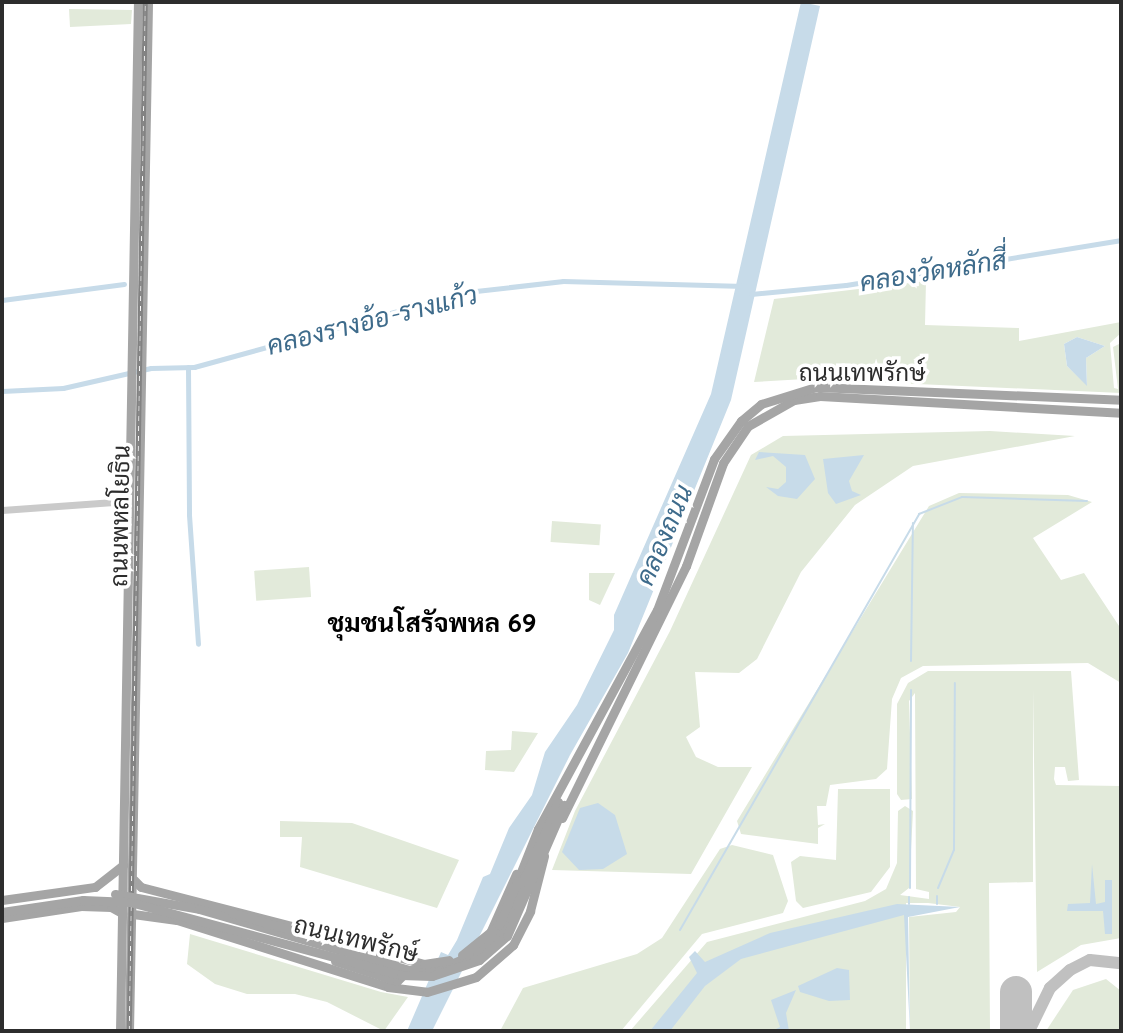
<!DOCTYPE html>
<meta charset="utf-8">
<style>
body{margin:0}
#map{position:relative;width:1123px;height:1033px;overflow:hidden;background:#fff;font-family:Quicksand,Sarabun,sans-serif}
div>[style]{position:absolute}
.green>*{inset:0;background:#e2eada;transform-origin:0 0}
.water>*{inset:0;background:#c7dbe9}
.stream>*{height:2px;margin:-1px;padding:0 1px;transform-origin:1px;border-radius:1px;background:#c7dbe9}
.canal>*{height:5px;margin:-2.5px;padding:0 2.5px;transform-origin:2.5px;border-radius:2.5px;background:#c7dbe9}
.taxiway>*{height:12px;margin:-6px;padding:0 6px;transform-origin:6px;border-radius:6px;background:#c0c0c0}
.runway>*{height:32px;margin:-16px;padding:0 16px;transform-origin:16px;border-radius:16px;background:#c0c0c0}
.minor>*{height:7px;margin:-3.5px;padding:0 3.5px;transform-origin:3.5px;border-radius:3.5px;background:#cacaca}
.major>*{height:9px;margin:-4.5px;padding:0 4.5px;transform-origin:4.5px;border-radius:4.5px;background:#a5a5a5}
.rail>*{height:4.5px;margin-top:-2.25px;transform-origin:0;background:repeating-linear-gradient(90deg,#fff 0 5px,#828282 0 10px);box-sizing:border-box;border-block:2px solid #828282}
.major-bridge>*{height:9px;margin:-4.5px;padding:0 4.5px;transform-origin:4.5px;border-radius:4.5px;background:#a5a5a5}
span{translate:-50% -50%;white-space:nowrap;text-align:center;line-height:1.15;-webkit-text-stroke:7px #fff;paint-order:stroke}
.street-label{font-size:24px;color:#2d2d2d}
.water-label{font-size:26px;color:#3e6b8b;font-style:italic}
.neighbourhood-label{font-size:26px;color:#000;font-weight:700}
.frame{position:absolute;inset:0;border:4px solid #2d2d2d;pointer-events:none}
</style>
<div id="map">
<div class="green">
<i style="clip-path:polygon(69px 9px,132px 10px,131px 24px,70px 27px)"></i>
<i style="clip-path:polygon(evenodd,926px 281px,925px 325px,1019px 328px,1019px 341px,1121px 322px,1121px 333px,1110px 343px,1114px 388px,1118px 389px,1113px 347px,1121px 343px,1121px 393px,805px 379px,754px 382px,774px 299px,926px 281px,1077px 337px,1105px 346px,1086px 358px,1087px 385px,1067px 366px,1064px 344px,1077px 337px)"></i>
<i style="clip-path:polygon(990px 431px,1075px 436px,913px 466px,855px 505px,801px 572px,757px 659px,739px 673px,695px 672px,700px 727px,686px 737px,696px 757px,718px 767px,752px 767px,691px 874px,552px 870px,575px 811px,670px 631px,751px 455px,783px 436px)"></i>
<i style="clip-path:polygon(959px 493px,1068px 495px,1092px 502px,1033px 538px,1061px 580px,1084px 573px,1121px 629px,1121px 683px,1088px 663px,923px 666px,901px 678px,892px 699px,887px 769px,876px 779px,830px 785px,826px 806px,817px 806px,818px 825px,825px 824px,818px 828px,818px 844px,741px 834px,737px 821px,929px 506px)"></i>
<i style="left:552px;top:521px;width:49px;height:21px;rotate:4deg"></i>
<i style="left:309px;top:567px;width:30px;height:55px;rotate:86deg"></i>
<i style="clip-path:polygon(589px 573px,615px 573px,600px 605px,589px 600px)"></i>
<i style="clip-path:polygon(928px 671px,1071px 671px,1079px 780px,1068px 781px,1065px 767px,1055px 767px,1054px 779px,1056px 785px,1121px 786px,1121px 938px,1081px 945px,1037px 972px,1033px 689px,1033px 882px,989px 883px,990px 1031px,910px 1031px,909px 917px,956px 912px,960px 907px,928px 903px,906px 903px,906px 1031px,630px 1031px,707px 942px,865px 901px,886px 889px,897px 863px,898px 811px,905px 806px,913px 811px,909px 888px,900px 895px,929px 899px,929px 892px,916px 889px,915px 693px,909px 701px,912px 799px,901px 800px,897px 794px,897px 704px,908px 683px)"></i>
<i style="clip-path:polygon(512px 731px,538px 733px,514px 772px,485px 770px,486px 751px,511px 750px)"></i>
<i style="clip-path:polygon(838px 789px,890px 789px,890px 867px,871px 892px,803px 908px,796px 901px,791px 862px,800px 856px,836px 860px)"></i>
<i style="clip-path:polygon(280px 821px,352px 823px,459px 860px,437px 908px,300px 867px,302px 837px,280px 837px)"></i>
<i style="clip-path:polygon(732px 845px,773px 855px,788px 901px,783px 913px,702px 934px,621px 1031px,500px 1031px,523px 988px,637px 954px,662px 938px,720px 849px)"></i>
<i style="clip-path:polygon(190px 934px,381px 992px,408px 997px,384px 1031px,327px 1002px,295px 994px,247px 994px,215px 984px,187px 964px)"></i>
<i style="clip-path:polygon(1106px 979px,1121px 991px,1121px 1031px,1046px 1031px,1073px 990px)"></i>
</div>
<div class="water">
<i style="clip-path:polygon(801px 2px,820px 6px,731px 400px,628px 653px,570px 755px,432px 1031px,407px 1031px,441px 952px,448px 955px,457px 940px,483px 877px,490px 874px,509px 828px,532px 795px,545px 752px,577px 705px,614px 630px,614px 615px,711px 394px)"></i>
<i style="clip-path:polygon(1077px 337px,1105px 346px,1086px 358px,1087px 386px,1067px 366px,1064px 344px)"></i>
<i style="clip-path:polygon(759px 452px,805px 455px,815px 479px,797px 499px,778px 496px,766px 487px,778px 489px,786px 482px,786px 467px,773px 456px,755px 460px)"></i>
<i style="clip-path:polygon(864px 455px,849px 481px,852px 491px,861px 495px,836px 504px,828px 493px,823px 459px)"></i>
<i style="clip-path:polygon(598px 803px,615px 815px,627px 854px,603px 869px,579px 870px,562px 852px,580px 808px)"></i>
<i style="clip-path:polygon(1092px 864px,1096px 904px,1105px 902px,1105px 880px,1112px 880px,1112px 934px,1105px 934px,1103px 911px,1067px 911px,1068px 904px,1090px 903px)"></i>
<i style="clip-path:polygon(897px 904px,960px 907px,908px 917px,910px 1031px,904px 915px,741px 959px,705px 986px,670px 1031px,650px 1031px,697px 973px,689px 957px,695px 951px,705px 962px,770px 933px)"></i>
<i style="clip-path:polygon(837px 968px,849px 970px,850px 1000px,829px 1001px,800px 992px,798px 986px)"></i>
<i style="clip-path:polygon(796px 990px,786px 1013px,789px 1031px,772px 1031px,780px 1027px,771px 1000px)"></i>
</div>
<div class="stream">
<i style="left:911px;top:661px;width:138px;rotate:-89.2deg"></i>
<i style="left:910px;top:888px;width:198px;rotate:-89.7deg"></i>
<i style="left:938px;top:888px;width:41px;rotate:-67.2deg"></i>
<i style="left:954px;top:850px;width:167px;rotate:-89.7deg"></i>
<i style="left:909px;top:904px;width:7px;rotate:-90deg"></i>
<i style="left:937px;top:904px;width:8px;rotate:-90deg"></i>
<i style="left:680px;top:930px;width:480px;rotate:-60.1deg"></i>
<i style="left:919px;top:514px;width:46px;rotate:-21.6deg"></i>
<i style="left:962px;top:497px;width:125px;rotate:1.8deg"></i>
</div>
<div class="canal">
<i style="left:751px;top:294px;width:95px;rotate:-5.4deg"></i>
<i style="left:846px;top:285px;width:279px;rotate:-9.3deg"></i>
<i style="left:2px;top:300px;width:123px;rotate:-7.5deg"></i>
<i style="left:188px;top:367px;width:148px;rotate:89.6deg"></i>
<i style="left:189px;top:515px;width:129px;rotate:86deg"></i>
<i style="left:2px;top:391px;width:61px;rotate:-2.8deg"></i>
<i style="left:63px;top:388px;width:90px;rotate:-12.8deg"></i>
<i style="left:151px;top:368px;width:43px;rotate:-1.3deg"></i>
<i style="left:194px;top:367px;width:283px;rotate:-15.4deg"></i>
<i style="left:467px;top:292px;width:97px;rotate:-6.5deg"></i>
<i style="left:563px;top:281px;width:181px;rotate:1.6deg"></i>
</div>
<div class="taxiway">
<i style="left:1029px;top:1031px;width:48px;rotate:-64deg"></i>
<i style="left:1050px;top:988px;width:27px;rotate:-42deg"></i>
<i style="left:1070px;top:970px;width:22px;rotate:-27deg"></i>
<i style="left:1090px;top:960px;width:31px;rotate:6deg"></i>
</div>
<div class="runway">
<i style="left:1016px;top:992px;width:39px;rotate:90deg"></i>
</div>
<div class="minor">
<i style="left:2px;top:510px;width:126px;rotate:-4.1deg"></i>
</div>
<div class="major">
<i style="left:562px;top:818px;width:281px;rotate:-63.8deg"></i>
<i style="left:686px;top:566px;width:109px;rotate:-70.2deg"></i>
<i style="left:723px;top:463px;width:45px;rotate:-56deg"></i>
<i style="left:748px;top:426px;width:53px;rotate:-29.5deg"></i>
<i style="left:794px;top:400px;width:26px;rotate:-9deg"></i>
<i style="left:820px;top:396px;width:301px;rotate:3.2deg"></i>
<i style="left:134px;top:880px;width:10px;rotate:45deg"></i>
<i style="left:141px;top:887px;width:212px;rotate:14.5deg"></i>
<i style="left:517px;top:882px;width:57px;rotate:-68.4deg"></i>
<i style="left:538px;top:829px;width:249px;rotate:-61.5deg"></i>
<i style="left:657px;top:610px;width:161px;rotate:-69.3deg"></i>
<i style="left:714px;top:459px;width:47px;rotate:-54.6deg"></i>
<i style="left:741px;top:421px;width:26px;rotate:-40deg"></i>
<i style="left:761px;top:404px;width:58px;rotate:-17.2deg"></i>
<i style="left:816px;top:387px;width:305px;rotate:2.4deg"></i>
<i style="left:2px;top:900px;width:94px;rotate:-8deg"></i>
<i style="left:95px;top:887px;width:36px;rotate:-38deg"></i>
<i style="left:133px;top:914px;width:44px;rotate:7.8deg"></i>
<i style="left:177px;top:920px;width:221px;rotate:17.6deg"></i>
<i style="left:388px;top:987px;width:39px;rotate:7deg"></i>
<i style="left:427px;top:992px;width:51px;rotate:-17deg"></i>
<i style="left:476px;top:977px;width:49px;rotate:-40.9deg"></i>
<i style="left:513px;top:945px;width:38px;rotate:-63deg"></i>
<i style="left:530px;top:911px;width:57px;rotate:-75.7deg"></i>
<i style="left:2px;top:918px;width:80px;rotate:-8.6deg"></i>
<i style="left:81px;top:906px;width:30px;rotate:2deg"></i>
<i style="left:111px;top:907px;width:13px;rotate:29deg"></i>
<i style="left:489px;top:935px;width:67px;rotate:-66.1deg"></i>
<i style="left:337px;top:943px;width:60px;rotate:18.4deg"></i>
<i style="left:335px;top:961px;width:65px;rotate:17.9deg"></i>
<i style="left:397px;top:981px;width:14px;rotate:-45deg"></i>
<i style="left:120px;top:1031px;width:1029px;rotate:-89deg"></i>
<i style="left:129px;top:1031px;width:1029px;rotate:-88.94deg"></i>
</div>
<div class="rail">
<i style="left:129px;top:1031px;width:1029px;rotate:-89.11deg"></i>
</div>
<div class="major-bridge">
<i style="left:115px;top:894px;width:85px;rotate:10.1deg"></i>
<i style="left:199px;top:909px;width:219px;rotate:16.2deg"></i>
<i style="left:409px;top:970px;width:30px;rotate:-2deg"></i>
<i style="left:439px;top:969px;width:41px;rotate:-22.8deg"></i>
<i style="left:477px;top:953px;width:32px;rotate:-41deg"></i>
<i style="left:501px;top:932px;width:142px;rotate:-66.3deg"></i>
<i style="left:2px;top:912px;width:82px;rotate:-8.4deg"></i>
<i style="left:83px;top:900px;width:47px;rotate:2.4deg"></i>
<i style="left:130px;top:902px;width:281px;rotate:15.1deg"></i>
<i style="left:401px;top:975px;width:31px;rotate:2deg"></i>
<i style="left:432px;top:976px;width:50px;rotate:-18.8deg"></i>
<i style="left:479px;top:960px;width:37px;rotate:-41deg"></i>
<i style="left:507px;top:936px;width:143px;rotate:-66.5deg"></i>
<i style="left:232px;top:913px;width:109px;rotate:15.9deg"></i>
<i style="left:380px;top:952px;width:46px;rotate:15.3deg"></i>
<i style="left:424px;top:964px;width:25px;rotate:-9deg"></i>
<i style="left:462px;top:955px;width:48px;rotate:-39deg"></i>
<i style="left:499px;top:925px;width:47px;rotate:-67.3deg"></i>
</div>
<div class="street-label">
<span style="left:862px;top:373px">ถนนเทพรักษ์</span>
<span style="left:120px;top:516px;rotate:-89deg">ถนนพหลโยธิน</span>
<span style="left:356px;top:939px;rotate:14deg">ถนนเทพรักษ์</span>
</div>
<div class="water-label">
<span style="left:933px;top:271px;rotate:-9deg">คลองวัดหลักสี่</span>
<span style="left:372px;top:320px;rotate:-14deg">คลองรางอ้อ-รางแก้ว</span>
<span style="left:664px;top:535px;rotate:-67deg">คลองถนน</span>
</div>
<div class="neighbourhood-label">
<span style="left:432px;top:623px">ชุมชนโสรัจพหล 69</span>
</div>
<div class="frame"></div>
</div>
